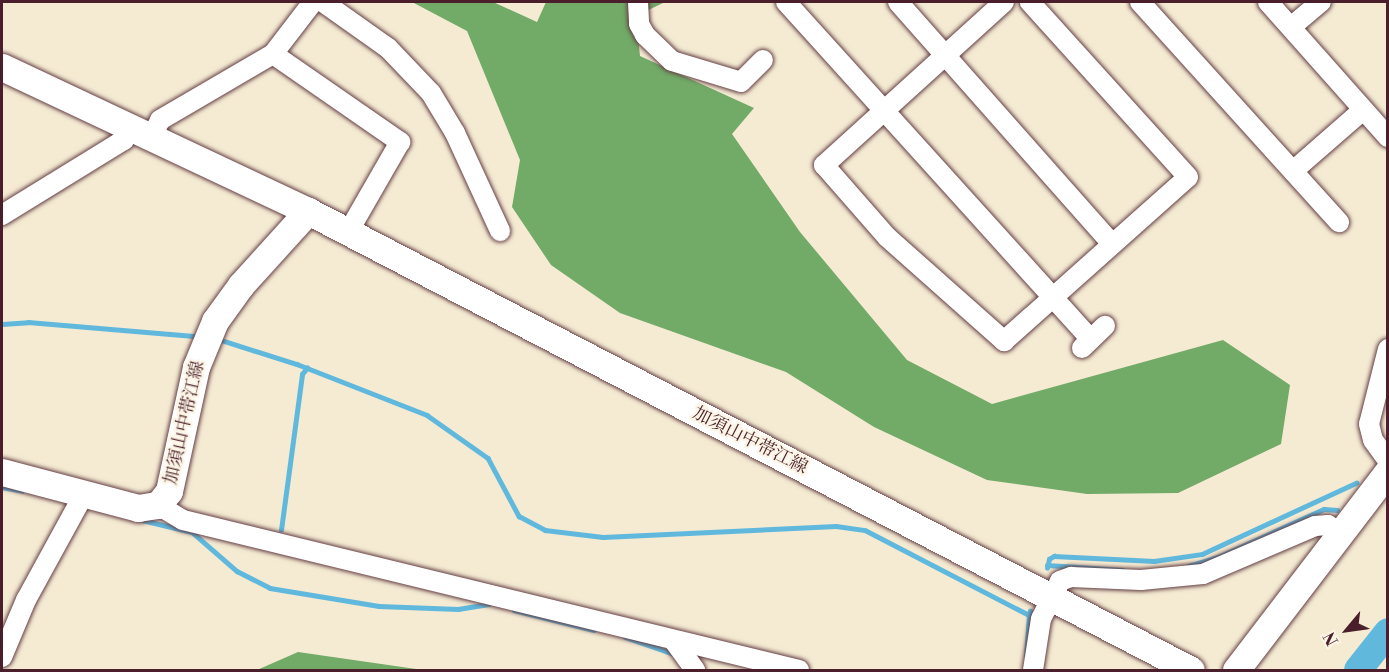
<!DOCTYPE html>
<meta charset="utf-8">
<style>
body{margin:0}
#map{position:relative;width:1389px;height:672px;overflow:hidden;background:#f5ebd3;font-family:"Libre Bodoni","Noto Serif JP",serif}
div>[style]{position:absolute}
.forest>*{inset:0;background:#72aa68}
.stream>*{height:4.5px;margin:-2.25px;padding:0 2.25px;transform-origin:2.25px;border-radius:2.25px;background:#60b9dd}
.river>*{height:28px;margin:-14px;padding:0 14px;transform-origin:14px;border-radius:14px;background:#60b9dd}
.roads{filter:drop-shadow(0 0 2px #643e44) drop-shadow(0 0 2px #643e44)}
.street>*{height:20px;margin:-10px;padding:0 10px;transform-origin:10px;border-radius:10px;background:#fff}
.secondary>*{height:27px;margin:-13.5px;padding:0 13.5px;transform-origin:13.5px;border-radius:13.5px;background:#fff}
span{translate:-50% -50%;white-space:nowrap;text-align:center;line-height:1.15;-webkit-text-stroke:4.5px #fcf5e5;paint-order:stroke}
.street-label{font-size:18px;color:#4a1f2b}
.frame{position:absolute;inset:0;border:3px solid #4a1f2b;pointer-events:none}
.north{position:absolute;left:1317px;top:600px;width:60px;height:60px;-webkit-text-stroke:4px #fcf5e5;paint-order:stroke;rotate:241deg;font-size:16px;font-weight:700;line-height:24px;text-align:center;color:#4a1f2b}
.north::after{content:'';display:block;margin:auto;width:21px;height:27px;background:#4a1f2b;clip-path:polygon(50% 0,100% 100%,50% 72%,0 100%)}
</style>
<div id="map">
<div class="forest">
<i style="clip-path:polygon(412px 2px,493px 2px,537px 22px,546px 2px,665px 2px,636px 16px,640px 56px,754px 108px,732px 134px,800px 232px,907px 360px,992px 404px,1223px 340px,1290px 385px,1281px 444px,1178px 493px,1087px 494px,987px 480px,874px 427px,786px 372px,620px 313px,551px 265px,512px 207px,520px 160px,467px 31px)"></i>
<i style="clip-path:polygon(298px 652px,423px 670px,257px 670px)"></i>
</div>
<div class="stream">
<i style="left:2px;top:324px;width:26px;rotate:-4deg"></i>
<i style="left:28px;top:322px;width:166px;rotate:4.8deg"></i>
<i style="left:224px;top:341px;width:77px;rotate:17.5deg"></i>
<i style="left:297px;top:364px;width:140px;rotate:21.4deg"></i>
<i style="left:427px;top:415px;width:75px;rotate:35.2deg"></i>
<i style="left:488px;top:458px;width:66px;rotate:61.9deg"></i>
<i style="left:519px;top:516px;width:30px;rotate:28deg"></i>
<i style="left:545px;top:530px;width:58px;rotate:6.9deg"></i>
<i style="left:603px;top:537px;width:233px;rotate:-2.7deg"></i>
<i style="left:836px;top:526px;width:29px;rotate:8deg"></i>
<i style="left:865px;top:530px;width:185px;rotate:27.4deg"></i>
<i style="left:1029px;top:615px;width:4px;rotate:-76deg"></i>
<i style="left:2px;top:487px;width:20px;rotate:11deg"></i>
<i style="left:142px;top:520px;width:51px;rotate:13.5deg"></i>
<i style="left:192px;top:532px;width:60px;rotate:40.9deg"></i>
<i style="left:237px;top:571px;width:37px;rotate:27deg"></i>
<i style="left:270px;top:588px;width:110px;rotate:9.4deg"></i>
<i style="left:379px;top:606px;width:79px;rotate:2.2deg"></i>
<i style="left:458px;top:609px;width:31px;rotate:-9deg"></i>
<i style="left:281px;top:530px;width:157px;rotate:-82.3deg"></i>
<i style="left:302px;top:374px;width:8px;rotate:-50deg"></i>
<i style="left:1047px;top:565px;width:76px;rotate:3.8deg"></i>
<i style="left:1188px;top:566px;width:31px;rotate:-17deg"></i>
<i style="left:1218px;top:557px;width:116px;rotate:-24.4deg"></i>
<i style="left:1324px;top:509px;width:13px;rotate:4deg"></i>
<i style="left:1047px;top:568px;width:9px;rotate:-77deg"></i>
<i style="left:1049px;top:559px;width:6px;rotate:-31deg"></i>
<i style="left:1054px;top:556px;width:100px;rotate:2.9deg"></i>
<i style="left:1154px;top:561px;width:49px;rotate:-8.3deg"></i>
<i style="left:1202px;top:554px;width:170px;rotate:-24.8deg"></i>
<i style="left:514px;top:610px;width:82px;rotate:14deg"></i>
<i style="left:625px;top:637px;width:52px;rotate:19.1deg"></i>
<i style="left:1026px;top:656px;width:41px;rotate:-85.8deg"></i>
</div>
<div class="river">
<i style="left:1358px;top:670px;width:48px;rotate:-51.7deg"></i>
</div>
<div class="roads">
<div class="street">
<i style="left:323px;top:2px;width:80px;rotate:35.3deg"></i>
<i style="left:388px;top:48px;width:62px;rotate:46.3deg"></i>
<i style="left:431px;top:93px;width:47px;rotate:59deg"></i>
<i style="left:455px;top:133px;width:108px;rotate:65.3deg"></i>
<i style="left:638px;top:2px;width:22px;rotate:87deg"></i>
<i style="left:639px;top:24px;width:13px;rotate:61deg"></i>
<i style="left:645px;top:35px;width:37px;rotate:44deg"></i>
<i style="left:672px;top:61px;width:72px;rotate:16.9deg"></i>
<i style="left:741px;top:82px;width:31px;rotate:-45deg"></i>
<i style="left:786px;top:2px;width:454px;rotate:47.9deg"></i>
<i style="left:898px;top:2px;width:323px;rotate:48.5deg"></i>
<i style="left:1004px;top:2px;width:243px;rotate:137.8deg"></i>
<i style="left:824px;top:165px;width:96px;rotate:48.8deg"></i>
<i style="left:887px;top:237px;width:157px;rotate:41.6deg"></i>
<i style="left:1004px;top:341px;width:246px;rotate:-41.7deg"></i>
<i style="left:1188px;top:177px;width:236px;rotate:-132.1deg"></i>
<i style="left:1140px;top:2px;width:297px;rotate:47.9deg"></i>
<i style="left:1268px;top:2px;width:181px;rotate:48.4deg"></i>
<i style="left:1291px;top:27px;width:39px;rotate:-40deg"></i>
<i style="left:273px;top:54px;width:66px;rotate:-52.4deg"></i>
<i style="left:152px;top:136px;width:18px;rotate:-63deg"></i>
<i style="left:160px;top:120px;width:131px;rotate:-30.3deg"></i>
<i style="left:273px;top:54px;width:155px;rotate:34.7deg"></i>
<i style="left:400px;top:142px;width:106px;rotate:119.9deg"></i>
<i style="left:1293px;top:171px;width:93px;rotate:-41.1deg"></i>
<i style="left:2px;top:215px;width:143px;rotate:-31.6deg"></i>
<i style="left:124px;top:140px;width:15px;rotate:-67deg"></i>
<i style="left:1082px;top:348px;width:32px;rotate:-44deg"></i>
<i style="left:1388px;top:349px;width:77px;rotate:104.2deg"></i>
<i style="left:1369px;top:424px;width:16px;rotate:76deg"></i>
<i style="left:1373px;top:440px;width:26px;rotate:54deg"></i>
<i style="left:158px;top:505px;width:29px;rotate:31deg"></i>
<i style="left:183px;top:520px;width:634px;rotate:13.69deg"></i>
<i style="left:674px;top:641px;width:36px;rotate:54deg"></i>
<i style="left:2px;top:657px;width:62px;rotate:-67.2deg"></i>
<i style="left:26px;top:600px;width:121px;rotate:-61.3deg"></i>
<i style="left:1033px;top:670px;width:52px;rotate:-81.1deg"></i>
<i style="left:1041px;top:619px;width:42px;rotate:-63.4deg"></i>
<i style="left:1060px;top:581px;width:12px;rotate:-20deg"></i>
<i style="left:1071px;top:577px;width:70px;rotate:2.5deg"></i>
<i style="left:1141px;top:580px;width:62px;rotate:-5.5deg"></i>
<i style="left:1203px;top:574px;width:122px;rotate:-23.2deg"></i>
<i style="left:1315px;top:526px;width:13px;rotate:-4deg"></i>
<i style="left:1328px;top:525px;width:14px;rotate:34deg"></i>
</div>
<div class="secondary">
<i style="left:2px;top:67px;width:338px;rotate:25.2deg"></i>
<i style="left:308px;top:211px;width:995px;rotate:27.47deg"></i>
<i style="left:2px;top:472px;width:141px;rotate:14.8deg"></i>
<i style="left:138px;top:508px;width:20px;rotate:-9deg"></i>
<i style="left:158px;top:505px;width:18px;rotate:-52deg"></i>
<i style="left:169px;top:491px;width:127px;rotate:-77.7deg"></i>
<i style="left:196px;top:367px;width:50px;rotate:-67.6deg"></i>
<i style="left:215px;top:321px;width:44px;rotate:-54.2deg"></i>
<i style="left:241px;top:285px;width:100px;rotate:-47.8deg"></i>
<i style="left:1236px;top:670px;width:250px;rotate:-52.6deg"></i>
</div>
</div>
<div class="street-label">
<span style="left:185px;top:423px;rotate:-77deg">加須山中帯江線</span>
<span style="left:750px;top:441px;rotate:27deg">加須山中帯江線</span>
</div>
<div class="frame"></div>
<div class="north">N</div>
</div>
